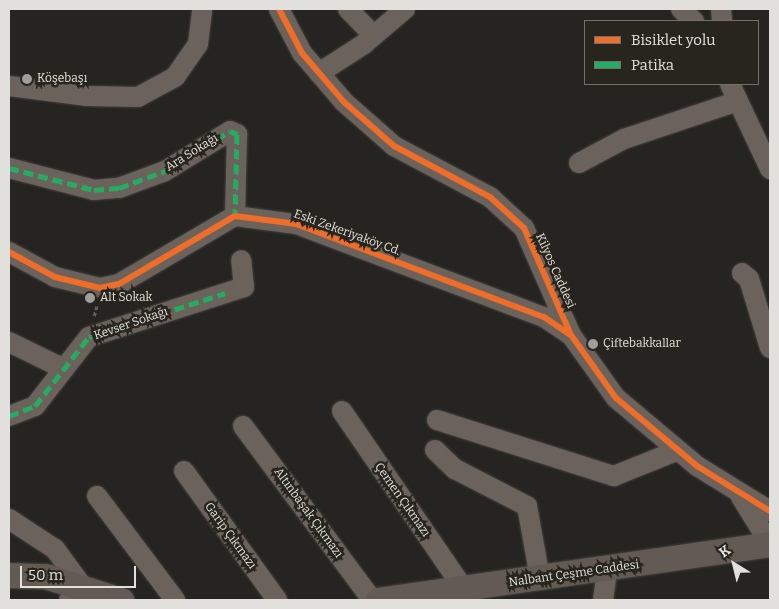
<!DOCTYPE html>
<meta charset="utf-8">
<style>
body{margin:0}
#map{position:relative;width:779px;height:609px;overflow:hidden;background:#262421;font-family:Bitter,serif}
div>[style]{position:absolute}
.path>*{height:2.5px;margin-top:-1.25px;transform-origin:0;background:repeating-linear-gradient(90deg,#645f5b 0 4px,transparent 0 6.5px)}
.roads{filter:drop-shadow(0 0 1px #434240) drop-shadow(0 0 1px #434240)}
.minor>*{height:20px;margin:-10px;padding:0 10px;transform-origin:10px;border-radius:10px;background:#6b625c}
.major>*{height:25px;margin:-12.5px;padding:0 12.5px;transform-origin:12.5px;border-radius:12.5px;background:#625a53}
.quiet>*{height:5px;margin-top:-2.5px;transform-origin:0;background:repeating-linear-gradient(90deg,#26ab63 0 10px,transparent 0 15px)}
.cycleway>*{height:6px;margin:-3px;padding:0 3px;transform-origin:3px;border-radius:3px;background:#ee6e29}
.dots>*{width:14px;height:14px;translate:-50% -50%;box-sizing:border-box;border:2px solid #28251f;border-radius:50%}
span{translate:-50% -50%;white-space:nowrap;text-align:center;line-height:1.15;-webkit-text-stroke:5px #28251f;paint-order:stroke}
.poi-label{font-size:12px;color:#e2e0dc}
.left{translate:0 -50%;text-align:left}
.street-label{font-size:12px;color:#e2e0dc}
.frame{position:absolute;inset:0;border:10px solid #e2e0dc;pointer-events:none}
.legend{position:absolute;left:584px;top:20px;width:175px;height:65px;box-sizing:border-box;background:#28251f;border:1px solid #72706b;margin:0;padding:6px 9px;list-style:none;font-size:15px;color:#e2e0dc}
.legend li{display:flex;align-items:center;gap:10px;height:25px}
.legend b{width:25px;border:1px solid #72706b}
.north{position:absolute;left:709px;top:539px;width:50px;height:50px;-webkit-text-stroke:4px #28251f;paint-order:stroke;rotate:324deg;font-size:14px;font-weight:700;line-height:20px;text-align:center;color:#e2e0dc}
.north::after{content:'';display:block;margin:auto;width:18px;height:22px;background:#e2e0dc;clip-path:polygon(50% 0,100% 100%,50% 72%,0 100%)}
.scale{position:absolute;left:20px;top:566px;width:116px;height:22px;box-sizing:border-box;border:2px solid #e2e0dc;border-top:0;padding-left:6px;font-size:15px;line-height:18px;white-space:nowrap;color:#e2e0dc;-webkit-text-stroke:4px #28251f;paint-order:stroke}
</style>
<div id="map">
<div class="path">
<i style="left:94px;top:316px;width:11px;rotate:-75deg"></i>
</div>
<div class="roads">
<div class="minor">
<i style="left:279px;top:9px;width:50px;rotate:62.4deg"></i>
<i style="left:302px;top:53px;width:65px;rotate:49.4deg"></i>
<i style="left:344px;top:102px;width:67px;rotate:41.3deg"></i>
<i style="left:394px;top:146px;width:109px;rotate:28deg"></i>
<i style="left:490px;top:197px;width:46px;rotate:42.4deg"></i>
<i style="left:524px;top:228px;width:117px;rotate:66.3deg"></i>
<i style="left:571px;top:335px;width:77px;rotate:54.5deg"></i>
<i style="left:616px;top:398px;width:106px;rotate:40deg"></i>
<i style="left:697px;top:466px;width:86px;rotate:31.7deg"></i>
<i style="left:348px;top:9px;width:37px;rotate:46deg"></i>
<i style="left:681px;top:9px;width:18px;rotate:43deg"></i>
<i style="left:721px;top:9px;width:12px;rotate:85deg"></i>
<i style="left:319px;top:73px;width:54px;rotate:-32.8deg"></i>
<i style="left:364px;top:44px;width:54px;rotate:-40.5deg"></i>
<i style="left:730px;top:84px;width:94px;rotate:64.8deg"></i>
<i style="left:9px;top:86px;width:79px;rotate:7.3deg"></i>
<i style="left:87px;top:96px;width:51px;rotate:1.1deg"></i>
<i style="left:138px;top:97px;width:42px;rotate:-28.4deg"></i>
<i style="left:175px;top:77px;width:40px;rotate:-55.1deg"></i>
<i style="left:198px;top:44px;width:35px;rotate:-83deg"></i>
<i style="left:579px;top:163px;width:51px;rotate:-28.1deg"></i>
<i style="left:624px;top:139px;width:120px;rotate:-18.4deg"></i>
<i style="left:9px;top:168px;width:88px;rotate:14.5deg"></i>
<i style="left:94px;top:190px;width:25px;rotate:-5deg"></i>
<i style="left:119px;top:188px;width:49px;rotate:-20.3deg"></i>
<i style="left:165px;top:171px;width:76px;rotate:-31.6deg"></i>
<i style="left:230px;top:131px;width:8px;rotate:23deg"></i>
<i style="left:237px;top:134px;width:82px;rotate:91.4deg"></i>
<i style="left:9px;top:252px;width:52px;rotate:28.5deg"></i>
<i style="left:55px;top:277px;width:46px;rotate:13.7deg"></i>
<i style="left:100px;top:288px;width:19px;rotate:-12deg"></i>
<i style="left:119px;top:284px;width:134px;rotate:-30.4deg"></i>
<i style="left:235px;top:216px;width:62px;rotate:7.5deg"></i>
<i style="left:296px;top:224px;width:265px;rotate:20.6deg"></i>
<i style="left:544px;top:317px;width:32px;rotate:34deg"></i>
<i style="left:742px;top:273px;width:9px;rotate:41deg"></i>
<i style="left:749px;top:279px;width:72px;rotate:73.1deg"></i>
<i style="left:9px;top:342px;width:61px;rotate:26.1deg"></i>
<i style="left:342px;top:411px;width:214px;rotate:55.6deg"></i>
<i style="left:9px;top:416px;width:28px;rotate:-21deg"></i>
<i style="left:35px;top:406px;width:88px;rotate:-52deg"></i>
<i style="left:89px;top:337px;width:163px;rotate:-17.9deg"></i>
<i style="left:244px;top:287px;width:27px;rotate:-96deg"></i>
<i style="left:437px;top:420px;width:186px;rotate:17.6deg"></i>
<i style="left:614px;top:476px;width:67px;rotate:-22deg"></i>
<i style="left:243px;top:426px;width:217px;rotate:53.4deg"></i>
<i style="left:435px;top:450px;width:28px;rotate:44deg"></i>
<i style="left:455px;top:469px;width:81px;rotate:27.2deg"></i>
<i style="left:527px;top:506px;width:73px;rotate:79.8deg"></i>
<i style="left:184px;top:471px;width:159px;rotate:54.2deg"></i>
<i style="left:97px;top:496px;width:130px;rotate:53.1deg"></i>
<i style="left:741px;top:497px;width:55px;rotate:58.3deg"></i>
<i style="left:9px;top:519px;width:55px;rotate:33.1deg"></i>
<i style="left:55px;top:549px;width:56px;rotate:53.7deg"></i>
<i style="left:69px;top:600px;width:20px;rotate:-27deg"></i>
<i style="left:603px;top:600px;width:30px;rotate:-82deg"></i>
</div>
<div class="major">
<i style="left:9px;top:575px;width:36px;rotate:2deg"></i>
<i style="left:45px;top:576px;width:80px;rotate:17.5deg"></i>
<i style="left:378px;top:600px;width:396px;rotate:-8.1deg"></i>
</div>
</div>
<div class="quiet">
<i style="left:9px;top:168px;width:88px;rotate:14.5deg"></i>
<i style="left:94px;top:190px;width:25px;rotate:-5deg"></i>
<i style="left:119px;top:188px;width:49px;rotate:-20.3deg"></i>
<i style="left:165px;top:171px;width:76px;rotate:-31.6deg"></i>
<i style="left:230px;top:131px;width:8px;rotate:23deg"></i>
<i style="left:237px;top:134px;width:82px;rotate:91.4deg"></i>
<i style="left:9px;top:416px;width:28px;rotate:-21deg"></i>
<i style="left:35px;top:406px;width:88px;rotate:-52deg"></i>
<i style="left:89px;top:337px;width:143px;rotate:-17.9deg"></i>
</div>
<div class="cycleway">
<i style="left:279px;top:9px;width:50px;rotate:62.4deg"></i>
<i style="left:302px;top:53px;width:65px;rotate:49.4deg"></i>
<i style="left:344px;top:102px;width:67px;rotate:41.3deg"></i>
<i style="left:394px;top:146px;width:109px;rotate:28deg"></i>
<i style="left:490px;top:197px;width:46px;rotate:42.4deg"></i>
<i style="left:524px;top:228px;width:117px;rotate:66.3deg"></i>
<i style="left:571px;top:335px;width:77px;rotate:54.5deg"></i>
<i style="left:616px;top:398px;width:106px;rotate:40deg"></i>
<i style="left:697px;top:466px;width:86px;rotate:31.7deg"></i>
<i style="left:9px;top:252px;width:52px;rotate:28.5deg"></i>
<i style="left:55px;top:277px;width:46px;rotate:13.7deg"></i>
<i style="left:100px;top:288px;width:19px;rotate:-12deg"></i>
<i style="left:119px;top:284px;width:134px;rotate:-30.4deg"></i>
<i style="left:235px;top:216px;width:62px;rotate:7.5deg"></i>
<i style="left:296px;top:224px;width:265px;rotate:20.6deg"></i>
<i style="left:544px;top:317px;width:32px;rotate:34deg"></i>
</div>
<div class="dots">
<i style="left:27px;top:79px;background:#a09e9b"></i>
<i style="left:90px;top:298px;background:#a09e9b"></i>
<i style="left:593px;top:344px;background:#a09e9b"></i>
</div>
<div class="poi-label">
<span class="left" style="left:37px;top:79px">Köşebaşı</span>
<span class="left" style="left:100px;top:298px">Alt Sokak</span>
<span class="left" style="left:603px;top:344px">Çiftebakkallar</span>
</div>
<div class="street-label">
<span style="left:192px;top:153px;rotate:-32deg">Ara Sokağı</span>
<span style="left:347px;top:233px;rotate:20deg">Eski Zekeriyaköy Cd.</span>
<span style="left:555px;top:271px;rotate:66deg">Kilyos Caddesi</span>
<span style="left:131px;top:324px;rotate:-19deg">Kevser Sokağı</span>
<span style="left:402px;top:500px;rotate:55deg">Çemen Çıkmazı</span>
<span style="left:308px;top:513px;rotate:54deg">Altınbaşak Çıkmazı</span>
<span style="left:230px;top:536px;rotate:54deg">Garip Çıkmazı</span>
<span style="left:574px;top:574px;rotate:-8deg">Nalbant Çeşme Caddesi</span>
</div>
<div class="frame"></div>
<ul class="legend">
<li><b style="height:6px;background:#ee6e29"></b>Bisiklet yolu</li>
<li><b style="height:6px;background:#26ab63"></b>Patika</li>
</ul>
<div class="north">K</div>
<div class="scale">50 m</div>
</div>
